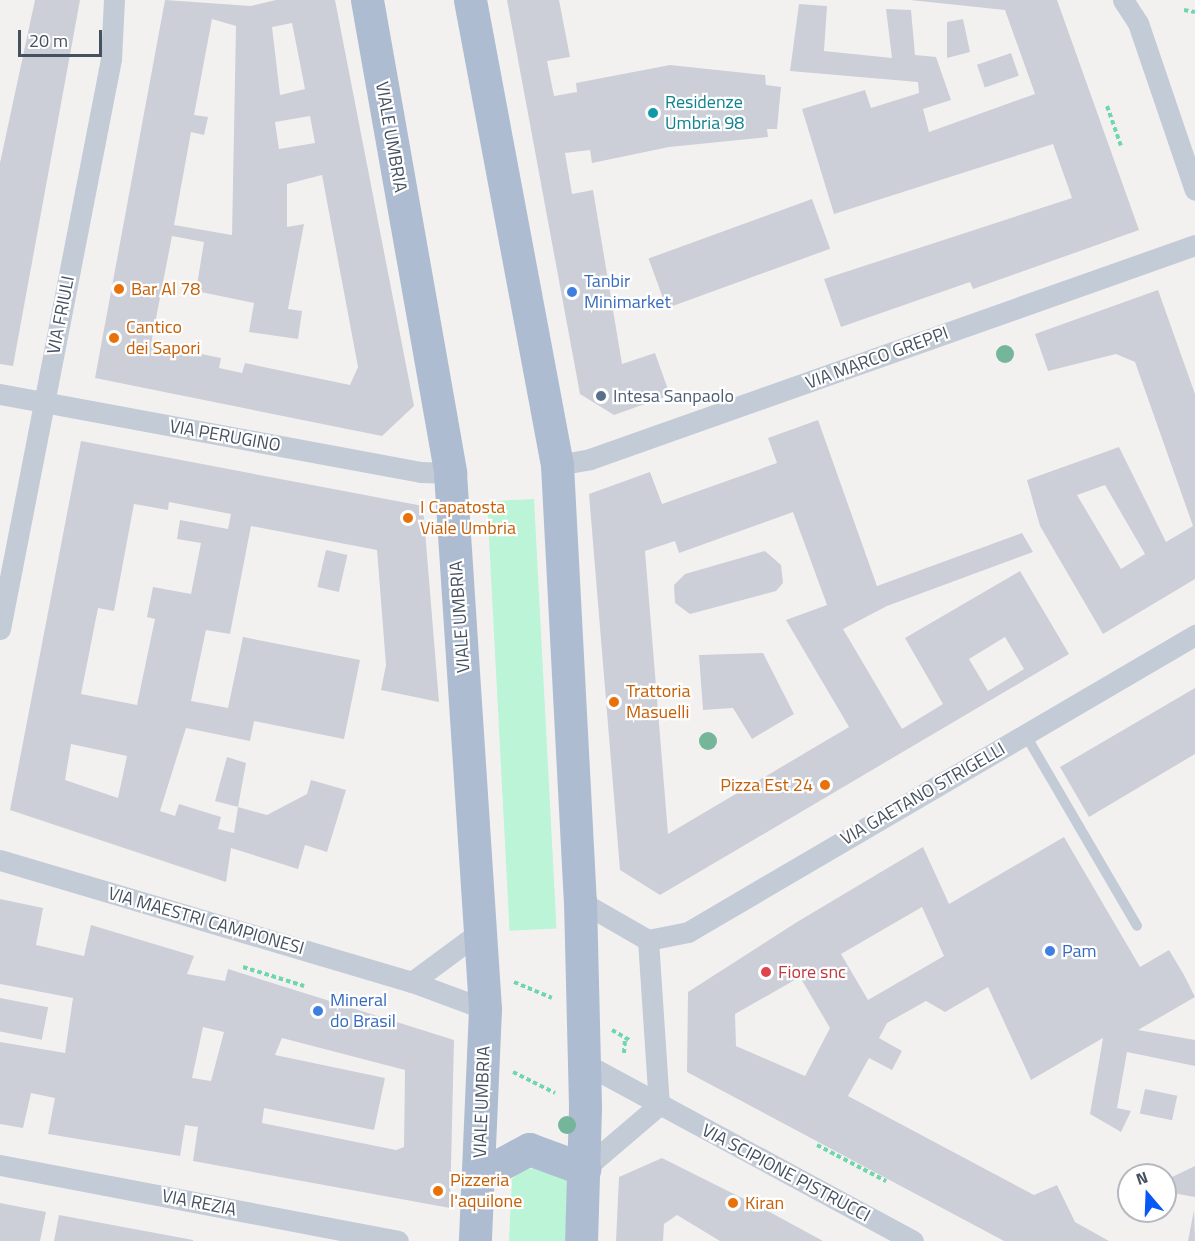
<!DOCTYPE html>
<style>
body{margin:0}
#map{position:relative;width:1195px;height:1241px;overflow:hidden;background:#f3f1f0;font-family:"Titillium Web",sans-serif}
div>[style]{position:absolute}
.green>*{inset:0;background:#bbf4d7;transform-origin:0 0}
.building>*{inset:0;background:#cccfd7;transform-origin:0 0}
.path>*{height:4px;margin-top:-2px;transform-origin:0;background:repeating-linear-gradient(90deg,#70d6ad 0 4.5px,transparent 0 7.5px)}
.lane>*{height:10px;margin:-5px;padding:0 5px;transform-origin:5px;border-radius:5px;background:#c3cbd7}
.street>*{height:21px;margin:-10.5px;padding:0 10.5px;transform-origin:10.5px;border-radius:10.5px;background:#c3cbd7}
.primary>*{height:33px;margin:-16.5px;padding:0 16.5px;transform-origin:16.5px;border-radius:16.5px;background:#aebcd2}
.trees>*{width:18px;height:18px;margin:-9px;border-radius:50%;background:#75b69b}
.dots>*{width:16px;height:16px;translate:-50% -50%;box-sizing:border-box;border:3px solid #fff;border-radius:50%}
span{translate:-50% -50%;white-space:nowrap;text-align:center;line-height:1.15;-webkit-text-stroke:4.5px #fff;paint-order:stroke}
.culture-label{font-size:18px;color:#0d838f}
.left{translate:0 -50%;text-align:left}
.street-label{font-size:18px;color:#465160}
.shop-label{font-size:18px;color:#366cbe}
.food-label{font-size:18px;color:#c56008}
.right{translate:-100% -50%;text-align:right}
.service-label{font-size:18px;color:#4e5e75}
.health-label{font-size:18px;color:#be3a42}
.north{position:absolute;left:1117px;top:1163px;width:60px;height:60px;box-sizing:border-box;background:#fff;border:2px solid #b5b9bf;border-radius:50%;rotate:341deg;font-size:16px;font-weight:700;line-height:24px;text-align:center;color:#465160}
.north::after{content:'';display:block;margin:auto;width:21px;height:27px;background:#0658f7;clip-path:polygon(50% 0,100% 100%,50% 72%,0 100%)}
.scale{position:absolute;left:18px;top:30px;width:84px;height:27px;box-sizing:border-box;border:3px solid #465160;border-top:0;padding-left:8px;font-size:18px;line-height:21px;white-space:nowrap;color:#465160;-webkit-text-stroke:4px #fff;paint-order:stroke}
</style>
<div id="map">
<div class="green">
<i style="left:534px;top:499px;width:430px;height:47px;rotate:87deg"></i>
<i style="clip-path:polygon(541px 1167px,568px 1177px,565px 1241px,509px 1241px,512px 1179px,522px 1170px)"></i>
</div>
<div class="building">
<i style="clip-path:polygon(35px 0,80px 0,13px 366px,0 364px,0 163px)"></i>
<i style="clip-path:polygon(evenodd,165px 0,251px 6px,276px 0,335px 0,414px 406px,382px 436px,95px 378px,165px 0,212px 19px,236px 26px,232px 235px,174px 225px,191px 132px,204px 135px,208px 117px,194px 115px,212px 19px,165px 0,292px 23px,305px 89px,280px 95px,272px 27px,292px 23px,165px 0,310px 116px,315px 143px,279px 149px,275px 122px,310px 116px,165px 0,322px 175px,358px 367px,350px 385px,245px 363px,242px 373px,219px 368px,221px 358px,151px 344px,172px 236px,204px 242px,196px 291px,254px 303px,249px 332px,298px 339px,302px 311px,288px 309px,304px 224px,287px 227px,287px 184px,322px 175px)"></i>
<i style="clip-path:polygon(507px 0,559px 0,570px 57px,547px 61px,554px 96px,577px 92px,576px 83px,670px 65px,765px 75px,766px 85px,781px 87px,777px 129px,767px 129px,768px 137px,669px 147px,592px 163px,590px 150px,565px 153px,572px 194px,593px 190px,622px 364px,655px 353px,670px 395px,614px 415px,580px 394px)"></i>
<i style="clip-path:polygon(910px 0,1057px 0,1139px 230px,973px 289px,970px 282px,841px 327px,824px 279px,1072px 198px,1053px 144px,834px 214px,802px 109px,865px 90px,871px 108px,919px 93px,918px 82px,790px 71px,799px 4px,827px 6px,824px 51px,892px 58px,886px 9px,911px 10px,915px 55px,936px 57px,951px 100px,923px 109px,929px 132px,1035px 94px,1005px 10px)"></i>
<i style="clip-path:polygon(963px 19px,970px 52px,947px 58px,947px 22px)"></i>
<i style="left:1011px;top:53px;width:24px;height:36px;rotate:71deg"></i>
<i style="left:812px;top:199px;width:53px;height:174px;rotate:70deg"></i>
<i style="clip-path:polygon(evenodd,1158px 290px,1195px 394px,1195px 579px,1103px 634px,1040px 526px,1027px 480px,1119px 447px,1166px 542px,1193px 526px,1135px 362px,1116px 354px,1048px 371px,1035px 334px,1158px 290px,1105px 485px,1145px 554px,1121px 569px,1077px 495px,1105px 485px)"></i>
<i style="clip-path:polygon(evenodd,818px 420px,877px 586px,1022px 533px,1033px 552px,887px 606px,843px 629px,902px 729px,943px 704px,905px 638px,1020px 571px,1069px 654px,660px 895px,620px 870px,589px 494px,650px 472px,662px 504px,777px 463px,768px 438px,818px 420px,793px 512px,827px 605px,786px 620px,849px 727px,668px 834px,645px 551px,675px 541px,679px 553px,793px 512px,818px 420px,1005px 637px,1024px 669px,988px 691px,969px 659px,1005px 637px)"></i>
<i style="clip-path:polygon(evenodd,81px 441px,423px 506px,439px 702px,381px 690px,386px 665px,377px 550px,251px 526px,230px 634px,206px 630px,191px 701px,228px 708px,243px 637px,360px 660px,344px 739px,254px 721px,250px 741px,186px 728px,160px 811px,175px 816px,179px 804px,221px 817px,218px 829px,234px 833px,238px 807px,267px 815px,307px 794px,311px 780px,346px 790px,327px 852px,305px 845px,298px 869px,231px 848px,226px 882px,10px 810px,81px 441px,169px 502px,231px 514px,228px 529px,180px 520px,177px 539px,201px 543px,191px 594px,153px 587px,147px 617px,155px 619px,137px 705px,81px 694px,98px 608px,114px 611px,134px 504px,168px 510px,169px 502px,81px 441px,71px 744px,127px 756px,118px 798px,65px 780px,71px 744px)"></i>
<i style="left:326px;top:550px;width:22px;height:38px;rotate:13deg"></i>
<i style="clip-path:polygon(765px 551px,781px 565px,783px 583px,776px 591px,690px 614px,675px 603px,674px 585px,685px 574px)"></i>
<i style="clip-path:polygon(763px 653px,794px 714px,752px 739px,733px 708px,703px 710px,699px 655px)"></i>
<i style="clip-path:polygon(1195px 688px,1195px 754px,1089px 817px,1060px 767px)"></i>
<i style="clip-path:polygon(227px 757px,246px 763px,238px 807px,215px 801px)"></i>
<i style="clip-path:polygon(evenodd,1064px 837px,1140px 967px,1169px 950px,1184px 975px,1195px 997px,1138px 1030px,1195px 1040px,1195px 1066px,1127px 1052px,1117px 1108px,1131px 1111px,1121px 1132px,1090px 1114px,1103px 1038px,1031px 1080px,988px 987px,945px 1012px,926px 1001px,887px 1023px,879px 1038px,902px 1051px,892px 1070px,869px 1058px,848px 1096px,1034px 1195px,1057px 1185px,1075px 1222px,1109px 1241px,1004px 1241px,687px 1072px,688px 992px,797px 922px,923px 847px,949px 904px,1064px 837px,922px 907px,944px 956px,868px 1000px,841px 954px,922px 907px,1064px 837px,800px 977px,830px 1028px,805px 1076px,736px 1046px,735px 1014px,800px 977px)"></i>
<i style="clip-path:polygon(evenodd,0 899px,43px 908px,36px 945px,84px 956px,91px 925px,194px 956px,187px 974px,225px 981px,228px 969px,454px 1040px,450px 1208px,193px 1161px,198px 1127px,185px 1125px,180px 1156px,48px 1134px,55px 1098px,31px 1093px,23px 1128px,0 1124px,0 1042px,65px 1053px,73px 998px,0 984px,0 899px,203px 1027px,224px 1032px,211px 1081px,192px 1078px,203px 1027px,0 899px,282px 1038px,405px 1070px,404px 1147px,396px 1150px,262px 1123px,264px 1108px,374px 1130px,385px 1078px,275px 1055px,282px 1038px)"></i>
<i style="left:0;top:998px;width:49px;height:33px;rotate:11deg"></i>
<i style="left:1145px;top:1089px;width:33px;height:25px;rotate:12deg"></i>
<i style="clip-path:polygon(662px 1158px,766px 1210px,823px 1241px,720px 1241px,677px 1215px,664px 1224px,663px 1241px,616px 1241px,619px 1177px)"></i>
<i style="clip-path:polygon(1195px 1166px,1195px 1197px,1167px 1192px,1170px 1178px)"></i>
<i style="clip-path:polygon(0 1203px,46px 1212px,40px 1241px,0 1241px)"></i>
<i style="clip-path:polygon(1194px 1210px,1195px 1241px,1188px 1241px)"></i>
<i style="clip-path:polygon(59px 1215px,193px 1240px,193px 1241px,54px 1241px)"></i>
</div>
<div class="path">
<i style="left:1184px;top:10px;width:11px;rotate:10deg"></i>
<i style="left:1107px;top:106px;width:42px;rotate:70.7deg"></i>
<i style="left:243px;top:967px;width:64px;rotate:17.3deg"></i>
<i style="left:514px;top:982px;width:41px;rotate:22.8deg"></i>
<i style="left:612px;top:1030px;width:22px;rotate:30deg"></i>
<i style="left:624px;top:1053px;width:15px;rotate:-86deg"></i>
<i style="left:513px;top:1072px;width:47px;rotate:26.6deg"></i>
<i style="left:817px;top:1145px;width:78px;rotate:27.6deg"></i>
</div>
<div class="lane">
<i style="left:1025px;top:734px;width:222px;rotate:59.7deg"></i>
</div>
<div class="street">
<i style="left:1123px;top:0;width:27px;rotate:57deg"></i>
<i style="left:1138px;top:23px;width:176px;rotate:71.2deg"></i>
<i style="left:0;top:394px;width:428px;rotate:10.5deg"></i>
<i style="left:421px;top:472px;width:29px;rotate:2deg"></i>
<i style="left:557px;top:465px;width:34px;rotate:-10deg"></i>
<i style="left:590px;top:459px;width:642px;rotate:-19.48deg"></i>
<i style="left:0;top:629px;width:581px;rotate:-78.98deg"></i>
<i style="left:111px;top:59px;width:59px;rotate:-87.1deg"></i>
<i style="left:0;top:860px;width:430px;rotate:16.5deg"></i>
<i style="left:412px;top:982px;width:78px;rotate:20.3deg"></i>
<i style="left:580px;top:901px;width:78px;rotate:29.8deg"></i>
<i style="left:648px;top:940px;width:41px;rotate:-11.3deg"></i>
<i style="left:688px;top:932px;width:588px;rotate:-30.36deg"></i>
<i style="left:648px;top:940px;width:165px;rotate:86.2deg"></i>
<i style="left:412px;top:982px;width:86px;rotate:-36.5deg"></i>
<i style="left:582px;top:1062px;width:376px;rotate:28.4deg"></i>
<i style="left:0;top:1165px;width:405px;rotate:10.8deg"></i>
<i style="left:584px;top:1169px;width:99px;rotate:-40.5deg"></i>
</div>
<div class="primary">
<i style="left:367px;top:0;width:480px;rotate:80deg"></i>
<i style="left:450px;top:473px;width:537px;rotate:86.26deg"></i>
<i style="left:485px;top:1009px;width:232px;rotate:92.5deg"></i>
<i style="left:470px;top:0;width:473px;rotate:79.4deg"></i>
<i style="left:557px;top:465px;width:437px;rotate:87deg"></i>
<i style="left:580px;top:901px;width:207px;rotate:88.6deg"></i>
<i style="left:585px;top:1108px;width:133px;rotate:91.7deg"></i>
<i style="left:479px;top:1176px;width:57px;rotate:-28.4deg"></i>
<i style="left:529px;top:1149px;width:59px;rotate:20deg"></i>
</div>
<div class="trees">
<i style="left:1005px;top:354px"></i>
<i style="left:708px;top:741px"></i>
<i style="left:567px;top:1125px"></i>
</div>
<div class="dots">
<i style="left:653px;top:113px;background:#0f9aa8"></i>
<i style="left:119px;top:289px;background:#e8710a"></i>
<i style="left:572px;top:292px;background:#3f7fe0"></i>
<i style="left:114px;top:338px;background:#e8710a"></i>
<i style="left:601px;top:396px;background:#5c6f8a"></i>
<i style="left:408px;top:518px;background:#e8710a"></i>
<i style="left:614px;top:702px;background:#e8710a"></i>
<i style="left:825px;top:785px;background:#e8710a"></i>
<i style="left:1050px;top:951px;background:#3f7fe0"></i>
<i style="left:766px;top:972px;background:#e0444e"></i>
<i style="left:318px;top:1011px;background:#3f7fe0"></i>
<i style="left:438px;top:1191px;background:#e8710a"></i>
<i style="left:733px;top:1203px;background:#e8710a"></i>
</div>
<div class="culture-label">
<span class="left" style="left:665px;top:113px">Residenze<br>Umbria 98</span>
</div>
<div class="street-label">
<span style="left:391px;top:137px;rotate:80deg">VIALE UMBRIA</span>
<span style="left:61px;top:315px;rotate:-79deg">VIA FRIULI</span>
<span style="left:877px;top:358px;rotate:-20deg">VIA MARCO GREPPI</span>
<span style="left:225px;top:436px;rotate:10deg">VIA PERUGINO</span>
<span style="left:460px;top:617px;rotate:-94deg">VIALE UMBRIA</span>
<span style="left:923px;top:794px;rotate:-30deg">VIA GAETANO STRIGELLI</span>
<span style="left:206px;top:921px;rotate:16deg">VIA MAESTRI CAMPIONESI</span>
<span style="left:482px;top:1102px;rotate:-88deg">VIALE UMBRIA</span>
<span style="left:786px;top:1173px;rotate:28deg">VIA SCIPIONE PISTRUCCI</span>
<span style="left:199px;top:1203px;rotate:11deg">VIA REZIA</span>
</div>
<div class="shop-label">
<span class="left" style="left:584px;top:292px">Tanbir<br>Minimarket</span>
<span class="left" style="left:1062px;top:951px">Pam</span>
<span class="left" style="left:330px;top:1011px">Mineral<br>do Brasil</span>
</div>
<div class="food-label">
<span class="left" style="left:131px;top:289px">Bar Al 78</span>
<span class="left" style="left:126px;top:338px">Cantico<br>dei Sapori</span>
<span class="left" style="left:420px;top:518px">I Capatosta<br>Viale Umbria</span>
<span class="left" style="left:626px;top:702px">Trattoria<br>Masuelli</span>
<span class="right" style="left:813px;top:785px">Pizza Est 24</span>
<span class="left" style="left:450px;top:1191px">Pizzeria<br>l'aquilone</span>
<span class="left" style="left:745px;top:1203px">Kiran</span>
</div>
<div class="service-label">
<span class="left" style="left:613px;top:396px">Intesa Sanpaolo</span>
</div>
<div class="health-label">
<span class="left" style="left:778px;top:972px">Fiore snc</span>
</div>
<div class="north">N</div>
<div class="scale">20 m</div>
</div>
